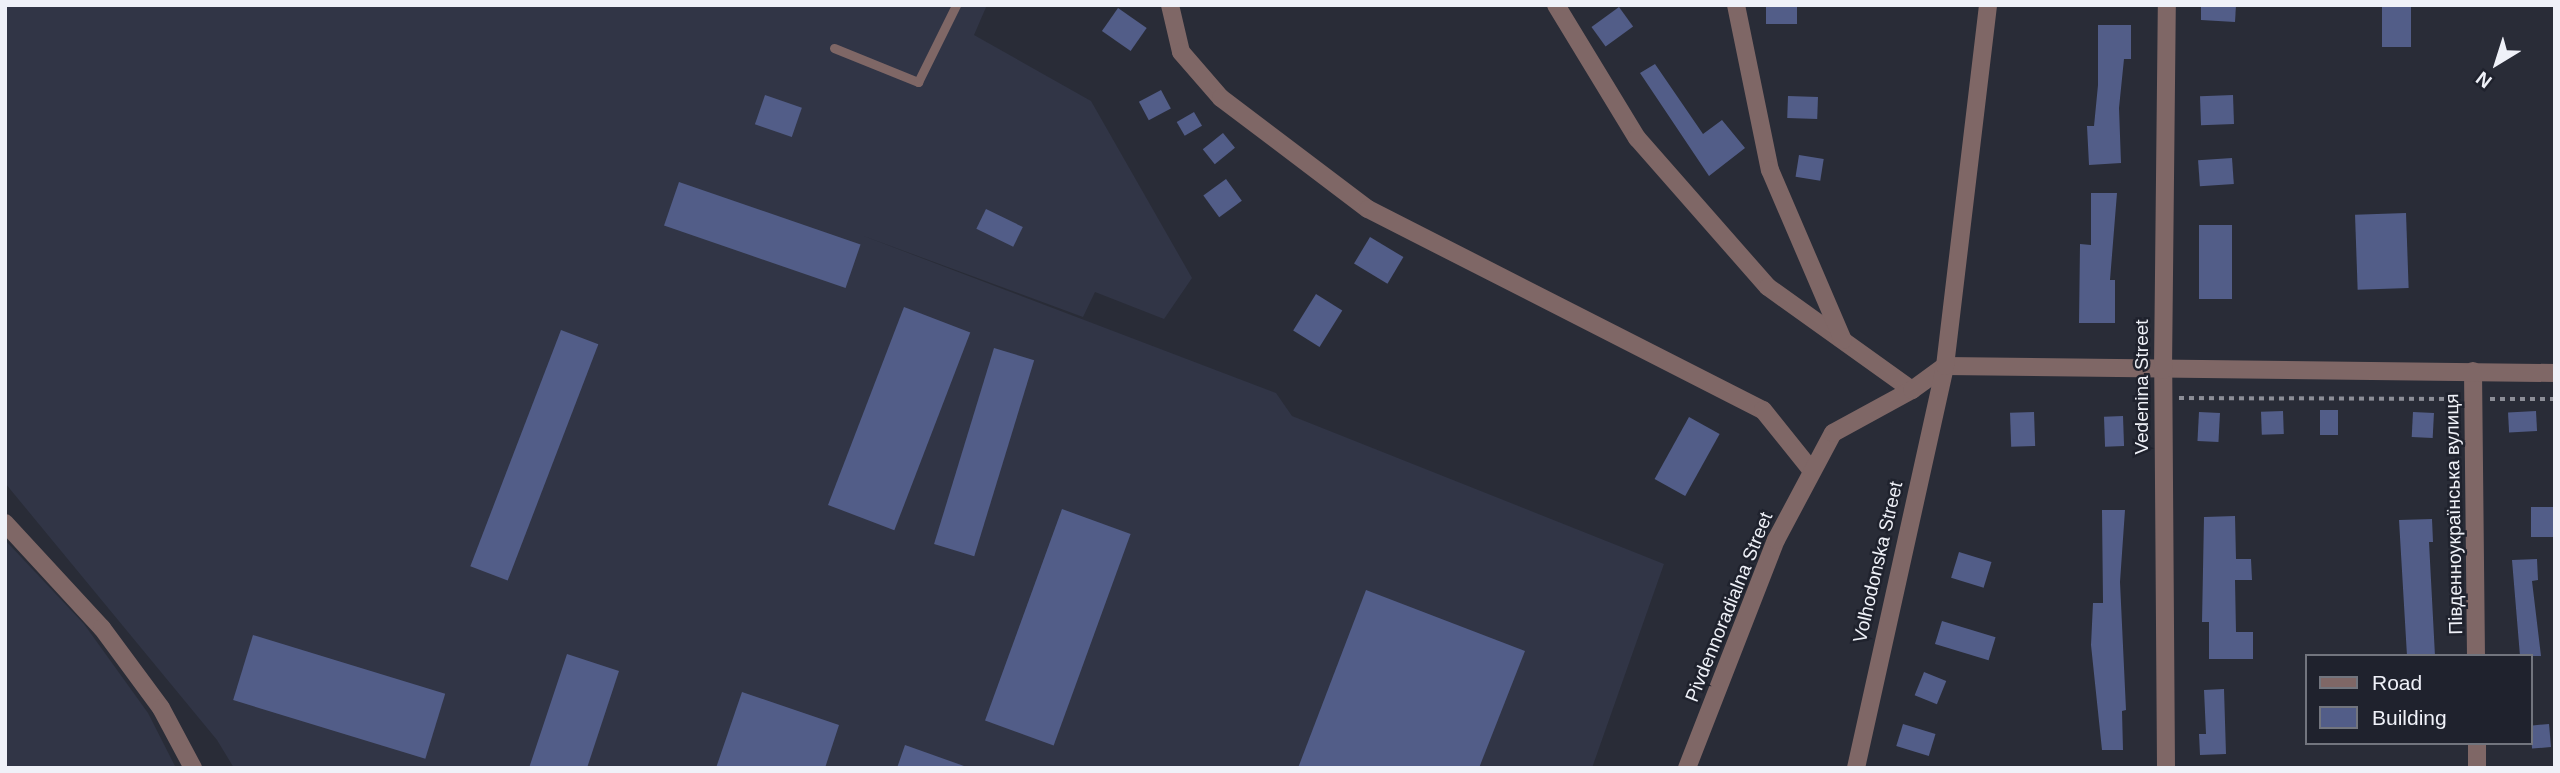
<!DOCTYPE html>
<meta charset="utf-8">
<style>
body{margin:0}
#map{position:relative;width:2560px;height:773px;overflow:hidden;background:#292c37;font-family:Arial,sans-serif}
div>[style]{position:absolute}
.built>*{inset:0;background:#313546}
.building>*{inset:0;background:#525d88;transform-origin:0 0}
.path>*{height:3.5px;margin-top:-1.75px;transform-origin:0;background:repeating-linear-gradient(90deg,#8c8e97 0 5px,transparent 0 10px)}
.lane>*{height:9px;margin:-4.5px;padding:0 4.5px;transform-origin:4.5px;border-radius:4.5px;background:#7f6766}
.street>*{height:18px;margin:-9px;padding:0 9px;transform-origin:9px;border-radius:9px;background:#7f6766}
span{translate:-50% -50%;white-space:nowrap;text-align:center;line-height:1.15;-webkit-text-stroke:5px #1f222d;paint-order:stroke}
.street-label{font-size:19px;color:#eff1f8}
.frame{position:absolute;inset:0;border:7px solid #eff1f8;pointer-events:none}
.legend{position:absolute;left:2305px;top:654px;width:228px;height:91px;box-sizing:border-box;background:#1f222d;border:2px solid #72757e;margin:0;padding:9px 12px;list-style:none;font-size:21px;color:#eff1f8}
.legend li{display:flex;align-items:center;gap:14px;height:35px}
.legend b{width:35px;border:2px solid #72757e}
.north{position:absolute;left:2462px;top:28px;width:70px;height:70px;-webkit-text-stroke:5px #1f222d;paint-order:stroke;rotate:218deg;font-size:19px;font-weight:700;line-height:28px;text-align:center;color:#eff1f8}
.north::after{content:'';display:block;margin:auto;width:24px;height:32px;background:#eff1f8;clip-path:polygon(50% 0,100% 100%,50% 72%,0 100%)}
</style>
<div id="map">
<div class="built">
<i style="clip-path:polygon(5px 5px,987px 5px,974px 35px,1091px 101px,1192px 278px,1164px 319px,1095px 292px,1083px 317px,861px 235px,1276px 393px,1292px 416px,1664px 564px,1592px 768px,234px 768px,217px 740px,5px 483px)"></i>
<i style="clip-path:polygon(5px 540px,84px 624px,148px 713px,176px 768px,5px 768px)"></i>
</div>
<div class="building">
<i style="left:1766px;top:5px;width:31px;height:19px"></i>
<i style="clip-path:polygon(2201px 5px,2236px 5px,2235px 22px,2201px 20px)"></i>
<i style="left:2382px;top:5px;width:29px;height:42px"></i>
<i style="left:1619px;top:7px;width:24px;height:34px;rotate:54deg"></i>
<i style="left:1118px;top:8px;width:35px;height:28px;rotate:35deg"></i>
<i style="clip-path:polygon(2098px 25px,2131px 25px,2131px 59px,2124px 59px,2119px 108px,2121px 163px,2089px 165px,2087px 126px,2094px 126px,2098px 85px)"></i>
<i style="clip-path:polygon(1655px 64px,1703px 134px,1722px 120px,1745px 148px,1709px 176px,1640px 73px)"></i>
<i style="left:1161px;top:90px;width:21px;height:25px;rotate:62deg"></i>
<i style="left:765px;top:95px;width:39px;height:31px;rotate:19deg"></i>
<i style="left:2233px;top:95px;width:29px;height:33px;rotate:88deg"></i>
<i style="left:1788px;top:96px;width:30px;height:22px;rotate:2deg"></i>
<i style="left:1194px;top:112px;width:16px;height:20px;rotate:60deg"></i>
<i style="left:1223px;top:133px;width:19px;height:26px;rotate:51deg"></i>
<i style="left:1799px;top:155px;width:25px;height:22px;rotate:9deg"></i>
<i style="left:2232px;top:158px;width:26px;height:34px;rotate:86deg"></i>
<i style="left:1226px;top:179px;width:27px;height:28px;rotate:54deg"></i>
<i style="left:679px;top:182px;width:192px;height:46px;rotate:19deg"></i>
<i style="clip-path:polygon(2091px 193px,2117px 193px,2110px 280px,2115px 280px,2115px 323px,2079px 323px,2080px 244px,2091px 245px)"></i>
<i style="left:986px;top:209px;width:41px;height:22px;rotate:26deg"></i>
<i style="left:2406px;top:213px;width:75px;height:51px;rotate:88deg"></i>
<i style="left:2199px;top:225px;width:33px;height:74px"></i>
<i style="left:1370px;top:237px;width:39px;height:31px;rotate:31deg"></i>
<i style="left:1316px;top:294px;width:31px;height:43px;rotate:32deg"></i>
<i style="left:904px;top:307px;width:71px;height:212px;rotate:21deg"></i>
<i style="left:561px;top:330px;width:40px;height:253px;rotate:21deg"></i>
<i style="left:994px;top:348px;width:42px;height:205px;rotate:17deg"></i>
<i style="left:2338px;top:410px;width:25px;height:18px;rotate:90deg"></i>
<i style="left:2283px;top:411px;width:23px;height:22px;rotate:88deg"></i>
<i style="left:2536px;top:411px;width:20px;height:28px;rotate:87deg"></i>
<i style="left:2034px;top:412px;width:34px;height:24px;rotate:88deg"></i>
<i style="left:2199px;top:412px;width:21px;height:29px;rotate:3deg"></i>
<i style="left:2413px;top:412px;width:21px;height:25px;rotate:3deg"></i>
<i style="left:2123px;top:416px;width:30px;height:19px;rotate:88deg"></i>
<i style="left:1689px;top:417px;width:35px;height:71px;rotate:29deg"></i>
<i style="left:2555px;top:507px;width:30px;height:24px;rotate:90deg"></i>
<i style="left:1062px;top:509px;width:73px;height:225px;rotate:20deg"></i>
<i style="clip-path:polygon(2102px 510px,2125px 510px,2120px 582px,2126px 710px,2122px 711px,2123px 750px,2102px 750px,2091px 645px,2093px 603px,2103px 603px)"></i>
<i style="clip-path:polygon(2235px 516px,2236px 559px,2251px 559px,2252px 580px,2235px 580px,2236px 632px,2253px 632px,2253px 659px,2209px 659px,2209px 622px,2202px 622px,2204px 517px)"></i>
<i style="clip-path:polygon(2432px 519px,2433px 542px,2429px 542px,2435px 656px,2407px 656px,2399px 520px)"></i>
<i style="left:1959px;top:552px;width:34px;height:27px;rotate:17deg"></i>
<i style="clip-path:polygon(2537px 559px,2538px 580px,2532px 581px,2541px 656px,2520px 656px,2512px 560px)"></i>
<i style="clip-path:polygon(1366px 590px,1525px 651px,1479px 768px,1298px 768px)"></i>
<i style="left:1942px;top:621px;width:56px;height:24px;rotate:17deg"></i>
<i style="left:253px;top:635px;width:201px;height:68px;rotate:17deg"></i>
<i style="clip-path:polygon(567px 654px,619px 671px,587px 768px,529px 768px)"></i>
<i style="left:1924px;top:672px;width:24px;height:25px;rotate:22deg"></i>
<i style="clip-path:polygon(2224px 689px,2226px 754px,2200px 755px,2199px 734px,2206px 734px,2204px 690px)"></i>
<i style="clip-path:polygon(742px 692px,839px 725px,825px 768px,716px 768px)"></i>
<i style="left:1903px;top:724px;width:34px;height:23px;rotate:17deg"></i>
<i style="left:2549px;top:724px;width:23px;height:19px;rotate:85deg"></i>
<i style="clip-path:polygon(905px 745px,964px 766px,964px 768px,897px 768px)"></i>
</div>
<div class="path">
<i style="left:2179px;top:398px;width:276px;rotate:0.2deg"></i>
<i style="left:2490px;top:399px;width:65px"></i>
</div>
<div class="lane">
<i style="left:834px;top:48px;width:91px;rotate:22deg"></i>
<i style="left:918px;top:82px;width:86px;rotate:-63.7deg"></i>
</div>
<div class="street">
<i style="left:1170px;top:5px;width:48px;rotate:76.8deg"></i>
<i style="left:1181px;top:52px;width:61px;rotate:49deg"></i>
<i style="left:1221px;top:98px;width:184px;rotate:37.1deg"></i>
<i style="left:1368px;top:209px;width:443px;rotate:27deg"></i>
<i style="left:1763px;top:410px;width:78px;rotate:51.2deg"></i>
<i style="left:1556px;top:5px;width:156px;rotate:58.7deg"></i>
<i style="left:1637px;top:138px;width:198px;rotate:48.7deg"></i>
<i style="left:1768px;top:287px;width:177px;rotate:35.6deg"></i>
<i style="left:1736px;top:5px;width:168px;rotate:78.4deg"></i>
<i style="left:1770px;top:170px;width:185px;rotate:66.8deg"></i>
<i style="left:2473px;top:371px;width:285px;rotate:89.4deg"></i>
<i style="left:5px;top:523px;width:143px;rotate:47.3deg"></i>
<i style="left:102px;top:628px;width:99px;rotate:53.6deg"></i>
<i style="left:161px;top:708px;width:68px;rotate:61.9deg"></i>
<i style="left:2477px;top:743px;width:25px;rotate:90deg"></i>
<i style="left:1687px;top:768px;width:245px;rotate:-68.7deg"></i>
<i style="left:1776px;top:540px;width:121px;rotate:-62deg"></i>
<i style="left:1833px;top:433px;width:90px;rotate:-28.6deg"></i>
<i style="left:1912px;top:390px;width:41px;rotate:-36deg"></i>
<i style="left:1945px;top:366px;width:610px;rotate:0.66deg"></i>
<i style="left:1856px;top:768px;width:412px;rotate:-77.5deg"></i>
<i style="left:1945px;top:366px;width:364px;rotate:-83.2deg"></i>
<i style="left:2166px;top:768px;width:398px;rotate:-90.4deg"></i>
<i style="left:2163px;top:370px;width:365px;rotate:-89.4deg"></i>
</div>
<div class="street-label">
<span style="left:2142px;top:387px;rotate:-90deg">Vedenina Street</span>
<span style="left:2454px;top:514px;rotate:-91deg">Південноукраїнська вулиця</span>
<span style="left:1878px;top:562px;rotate:-77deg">Volhodonska Street</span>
<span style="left:1729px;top:607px;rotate:-68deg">Pivdennoradialna Street</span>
</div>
<div class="frame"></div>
<ul class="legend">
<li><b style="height:9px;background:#7f6766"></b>Road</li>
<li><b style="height:19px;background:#525d88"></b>Building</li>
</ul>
<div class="north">N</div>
</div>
